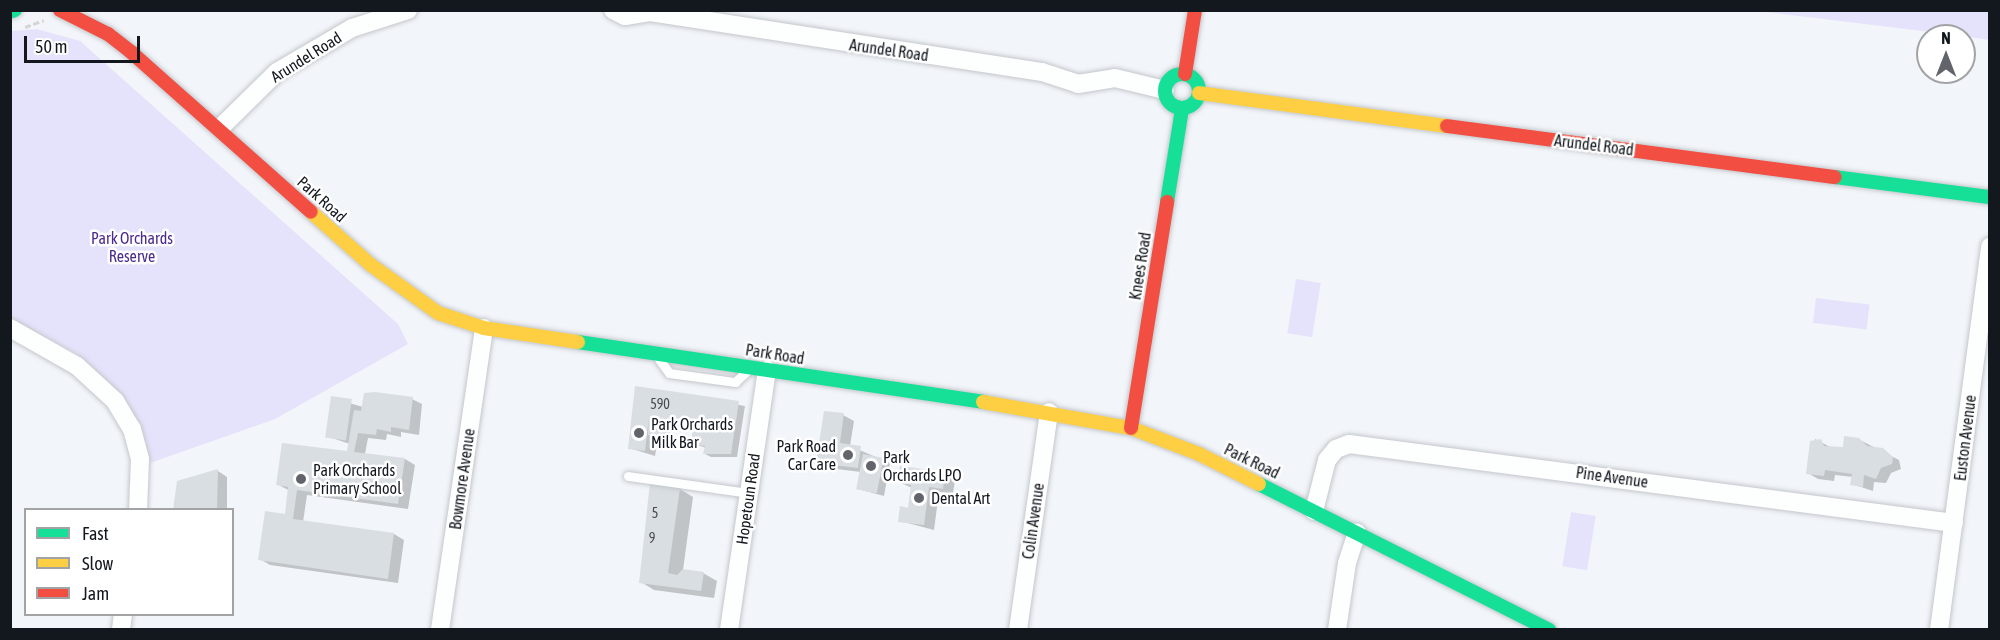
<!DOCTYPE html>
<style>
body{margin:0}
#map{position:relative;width:2000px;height:640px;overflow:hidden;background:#f2f5f9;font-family:"Asap Condensed",sans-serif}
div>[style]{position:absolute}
.green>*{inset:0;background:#e5e3fb;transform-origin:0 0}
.shadow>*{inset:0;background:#0003}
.building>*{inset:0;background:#d9dee2;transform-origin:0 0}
.path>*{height:3px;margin-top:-1.5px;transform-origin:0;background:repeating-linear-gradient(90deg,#d4d6d6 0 6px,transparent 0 9px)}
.roads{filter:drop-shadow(0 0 2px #c3c7cc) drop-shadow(0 0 2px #c3c7cc)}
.lane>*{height:9px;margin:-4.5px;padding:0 4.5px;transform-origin:4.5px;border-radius:4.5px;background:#fdfefe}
.street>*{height:18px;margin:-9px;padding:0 9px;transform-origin:9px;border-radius:9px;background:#fdfefe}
.fast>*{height:14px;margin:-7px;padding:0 7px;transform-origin:7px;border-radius:7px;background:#16e098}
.fast>.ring{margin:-7px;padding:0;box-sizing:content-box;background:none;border:14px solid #16e098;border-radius:50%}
.slow>*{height:14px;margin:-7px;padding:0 7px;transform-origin:7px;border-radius:7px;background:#ffcf43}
.jam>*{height:14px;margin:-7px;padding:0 7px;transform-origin:7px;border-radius:7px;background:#f24e42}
.dots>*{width:16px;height:16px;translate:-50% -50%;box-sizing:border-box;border:3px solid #fff;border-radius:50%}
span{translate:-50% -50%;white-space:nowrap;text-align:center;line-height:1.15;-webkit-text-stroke:5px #fff;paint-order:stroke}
.number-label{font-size:14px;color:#464a50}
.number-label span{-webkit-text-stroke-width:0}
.street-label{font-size:16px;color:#13181e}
.park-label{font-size:16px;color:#4a2a8c}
.poi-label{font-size:16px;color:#13181e}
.left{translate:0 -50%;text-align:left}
.right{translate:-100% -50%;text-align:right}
.frame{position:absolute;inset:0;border:12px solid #13181e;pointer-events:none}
.legend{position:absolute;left:24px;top:508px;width:210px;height:108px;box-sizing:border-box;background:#fff;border:2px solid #a1a3a5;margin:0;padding:8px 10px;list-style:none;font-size:18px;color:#13181e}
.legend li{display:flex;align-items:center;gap:12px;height:30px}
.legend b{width:30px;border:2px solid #a1a3a5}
.north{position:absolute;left:1916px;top:24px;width:60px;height:60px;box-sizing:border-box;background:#fff;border:2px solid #a1a3a5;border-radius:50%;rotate:0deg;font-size:16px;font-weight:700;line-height:24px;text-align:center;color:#13181e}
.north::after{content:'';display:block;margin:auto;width:21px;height:27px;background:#61656b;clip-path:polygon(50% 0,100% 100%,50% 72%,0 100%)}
.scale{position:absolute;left:24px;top:36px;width:116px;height:27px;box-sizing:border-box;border:3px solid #13181e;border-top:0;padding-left:8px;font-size:18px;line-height:21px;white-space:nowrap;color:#13181e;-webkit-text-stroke:4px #fff;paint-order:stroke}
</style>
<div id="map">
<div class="green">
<i style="clip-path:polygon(1758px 11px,1989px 11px,1989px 40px,1964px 36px)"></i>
<i style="clip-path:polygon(37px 29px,80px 41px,398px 324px,408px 344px,275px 419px,150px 463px,137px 421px,108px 381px,76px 353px,11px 319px,11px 31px)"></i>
<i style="left:1296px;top:279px;width:25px;height:55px;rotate:9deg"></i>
<i style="left:1816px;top:298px;width:54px;height:25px;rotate:7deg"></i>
<i style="left:1571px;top:512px;width:25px;height:55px;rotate:9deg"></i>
</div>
<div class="shadow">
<i style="clip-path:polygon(637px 388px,745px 406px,737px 457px,711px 457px,705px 454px,706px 448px,692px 443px,694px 428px,671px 425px,669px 440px,658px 438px,655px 456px,629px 448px)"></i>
<i style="clip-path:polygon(332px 398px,363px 407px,412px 399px,422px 404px,419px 435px,401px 432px,401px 437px,387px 434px,386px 440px,368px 438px,365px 454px,405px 459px,415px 465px,408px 509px,307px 495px,303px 522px,394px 534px,404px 540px,398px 583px,270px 565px,260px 559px,286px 516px,290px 491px,277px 484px,348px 452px,350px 444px,326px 436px)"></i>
<i style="clip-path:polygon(843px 415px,854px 421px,850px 446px,890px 463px,884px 496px,858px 489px,861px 472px,828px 468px,818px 462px)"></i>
<i style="clip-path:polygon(1815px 439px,1832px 448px,1844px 448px,1858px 439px,1899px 460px,1901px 469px,1891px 473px,1886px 483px,1874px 482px,1873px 491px,1852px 484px,1853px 477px,1835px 475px,1834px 481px,1818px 479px,1808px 473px)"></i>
<i style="clip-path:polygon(218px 471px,227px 477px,227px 510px,175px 510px)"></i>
<i style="clip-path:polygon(945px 474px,955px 480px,953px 493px,939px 492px,934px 530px,900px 521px,909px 509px,912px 488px,899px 482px)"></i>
<i style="clip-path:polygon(651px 485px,680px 489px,693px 497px,683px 570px,703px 573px,717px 581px,714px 598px,654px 590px,641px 582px)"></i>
</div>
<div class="building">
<i style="clip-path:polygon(635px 386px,739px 401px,731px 454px,703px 454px,705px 446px,691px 444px,693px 426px,665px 422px,663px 437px,648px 435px,649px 417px,645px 451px,628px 449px)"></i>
<i style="clip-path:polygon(375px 392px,413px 397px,409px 430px,391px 427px,391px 432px,377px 429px,376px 435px,358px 433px,354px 452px,405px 458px,398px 504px,297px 490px,293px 519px,394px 533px,388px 579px,258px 560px,265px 511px,285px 514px,288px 487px,276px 485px,282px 443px,347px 451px,354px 410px,361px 411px,364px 393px)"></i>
<i style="left:331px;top:396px;width:21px;height:42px;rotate:8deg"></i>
<i style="clip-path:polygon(824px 411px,844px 413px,840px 443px,861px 446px,858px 468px,816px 463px)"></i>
<i style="clip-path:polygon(1844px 436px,1859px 438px,1867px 446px,1883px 448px,1893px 457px,1892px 464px,1881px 468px,1876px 479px,1864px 475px,1863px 487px,1850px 485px,1852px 474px,1825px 470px,1824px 476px,1806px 474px,1810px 441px,1821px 439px,1824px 446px,1843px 447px)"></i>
<i style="left:863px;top:454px;width:21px;height:36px;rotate:11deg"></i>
<i style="clip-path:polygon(900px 466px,945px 472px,943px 489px,929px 487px,924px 525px,898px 522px,900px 506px,908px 508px,911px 485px,897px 482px)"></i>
<i style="clip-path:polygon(218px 469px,217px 510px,173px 510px,177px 481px)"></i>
<i style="clip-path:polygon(650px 483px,680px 488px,668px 573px,677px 575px,683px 569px,704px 572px,701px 591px,639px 583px)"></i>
</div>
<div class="path">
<i style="left:25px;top:27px;width:20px;rotate:-20deg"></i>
</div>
<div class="roads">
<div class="lane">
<i style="left:659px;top:359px;width:17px;rotate:54deg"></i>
<i style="left:669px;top:373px;width:67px;rotate:7.8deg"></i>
<i style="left:735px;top:382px;width:16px;rotate:-43deg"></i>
<i style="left:628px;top:476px;width:122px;rotate:8deg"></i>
</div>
<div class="street">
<i style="left:613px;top:10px;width:13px;rotate:27deg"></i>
<i style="left:625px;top:16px;width:25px;rotate:-9deg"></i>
<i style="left:650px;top:12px;width:397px;rotate:8.7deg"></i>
<i style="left:1042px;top:72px;width:38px;rotate:18deg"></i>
<i style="left:1078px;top:84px;width:37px;rotate:-9deg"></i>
<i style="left:1115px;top:78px;width:51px;rotate:13.5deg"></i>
<i style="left:220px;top:128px;width:80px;rotate:-44.5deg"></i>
<i style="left:277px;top:72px;width:87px;rotate:-30.4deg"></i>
<i style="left:352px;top:28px;width:59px;rotate:-17.8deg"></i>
<i style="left:10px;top:328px;width:77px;rotate:29.6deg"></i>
<i style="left:77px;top:366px;width:52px;rotate:42.6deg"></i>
<i style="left:115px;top:401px;width:33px;rotate:59deg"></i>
<i style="left:132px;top:429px;width:31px;rotate:75deg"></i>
<i style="left:140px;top:459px;width:51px;rotate:92.2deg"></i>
<i style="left:1314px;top:511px;width:53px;rotate:-75.7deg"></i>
<i style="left:1327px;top:460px;width:14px;rotate:-51deg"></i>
<i style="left:1336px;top:449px;width:14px;rotate:-21deg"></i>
<i style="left:1349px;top:444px;width:610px;rotate:7.44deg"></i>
<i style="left:121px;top:630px;width:16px;rotate:-83deg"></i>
<i style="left:440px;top:630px;width:305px;rotate:-81.7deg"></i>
<i style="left:729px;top:630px;width:263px;rotate:-81.7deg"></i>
<i style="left:1018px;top:630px;width:220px;rotate:-81.9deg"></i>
<i style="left:1337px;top:630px;width:68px;rotate:-81.5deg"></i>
<i style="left:1347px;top:563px;width:32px;rotate:-72deg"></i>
<i style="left:1939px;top:630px;width:387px;rotate:-82.4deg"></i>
</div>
<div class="fast">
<i style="left:12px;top:11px;width:3px;rotate:-18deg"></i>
<i class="ring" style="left:1165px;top:74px;width:20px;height:20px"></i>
<i style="left:1835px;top:177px;width:156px;rotate:7.4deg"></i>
<i style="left:1167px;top:202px;width:94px;rotate:-80.8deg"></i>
<i style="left:578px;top:342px;width:409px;rotate:8.4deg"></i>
<i style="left:1259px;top:484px;width:325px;rotate:26.7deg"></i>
</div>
<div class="slow">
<i style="left:1199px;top:93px;width:250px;rotate:7.6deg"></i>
<i style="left:311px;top:212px;width:80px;rotate:41.5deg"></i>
<i style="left:371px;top:265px;width:82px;rotate:35.6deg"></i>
<i style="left:438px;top:313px;width:48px;rotate:18.1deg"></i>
<i style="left:484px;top:328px;width:95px;rotate:8.5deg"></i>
<i style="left:983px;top:402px;width:150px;rotate:10deg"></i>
<i style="left:1131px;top:428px;width:73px;rotate:20.9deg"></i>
<i style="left:1199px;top:454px;width:67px;rotate:26.6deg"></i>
</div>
<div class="jam">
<i style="left:60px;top:10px;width:54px;rotate:26.6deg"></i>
<i style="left:108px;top:34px;width:31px;rotate:38deg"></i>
<i style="left:132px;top:53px;width:239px;rotate:41.6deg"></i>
<i style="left:1185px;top:74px;width:65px;rotate:-81.1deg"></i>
<i style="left:1447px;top:126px;width:391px;rotate:7.5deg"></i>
<i style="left:1131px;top:428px;width:229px;rotate:-80.9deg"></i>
</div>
</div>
<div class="dots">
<i style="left:639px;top:433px;background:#61656b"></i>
<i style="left:848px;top:455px;background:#61656b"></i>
<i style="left:871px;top:466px;background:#61656b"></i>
<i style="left:301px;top:479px;background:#61656b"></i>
<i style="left:919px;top:498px;background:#61656b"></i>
</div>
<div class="number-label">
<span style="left:660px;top:404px">590</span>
<span style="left:655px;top:513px">5</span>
<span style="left:652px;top:538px">9</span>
</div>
<div class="street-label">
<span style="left:889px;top:50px;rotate:8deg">Arundel Road</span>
<span style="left:306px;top:57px;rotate:-32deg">Arundel Road</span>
<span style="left:1594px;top:145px;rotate:7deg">Arundel Road</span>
<span style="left:322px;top:199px;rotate:42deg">Park Road</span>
<span style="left:1140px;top:266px;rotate:-81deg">Knees Road</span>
<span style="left:775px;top:354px;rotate:9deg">Park Road</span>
<span style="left:1965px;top:438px;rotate:-83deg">Euston Avenue</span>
<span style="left:1252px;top:461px;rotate:26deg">Park Road</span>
<span style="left:1612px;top:477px;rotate:8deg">Pine Avenue</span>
<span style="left:462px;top:479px;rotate:-82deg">Bowmore Avenue</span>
<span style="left:748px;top:499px;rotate:-82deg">Hopetoun Road</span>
<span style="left:1033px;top:521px;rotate:-82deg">Colin Avenue</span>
</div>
<div class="park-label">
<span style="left:132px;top:247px">Park Orchards<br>Reserve</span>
</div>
<div class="poi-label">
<span class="left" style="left:651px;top:433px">Park Orchards<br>Milk Bar</span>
<span class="right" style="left:836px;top:455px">Park Road<br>Car Care</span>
<span class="left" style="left:883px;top:466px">Park<br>Orchards LPO</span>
<span class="left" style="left:313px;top:479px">Park Orchards<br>Primary School</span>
<span class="left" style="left:931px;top:498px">Dental Art</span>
</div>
<div class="frame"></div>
<ul class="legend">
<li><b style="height:8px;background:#16e098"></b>Fast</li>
<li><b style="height:8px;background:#ffcf43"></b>Slow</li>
<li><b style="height:8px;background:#f24e42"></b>Jam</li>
</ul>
<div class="north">N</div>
<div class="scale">50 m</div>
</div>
